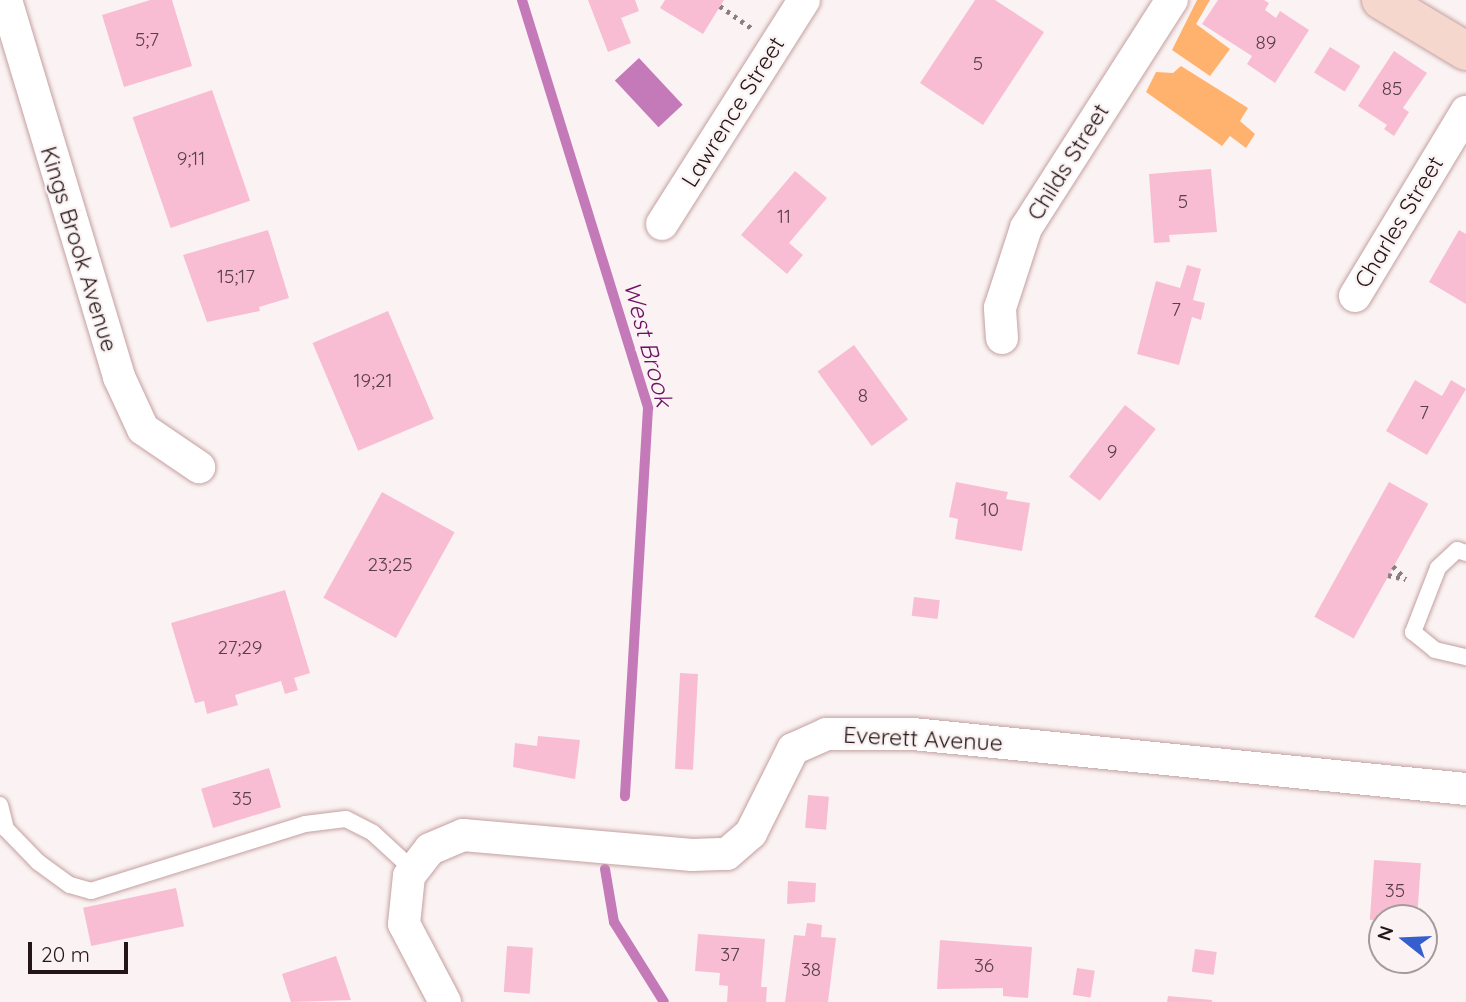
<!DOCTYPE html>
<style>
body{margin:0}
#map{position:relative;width:1466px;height:1002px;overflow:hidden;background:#fbf3f3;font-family:Quicksand,sans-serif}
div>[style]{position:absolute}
.green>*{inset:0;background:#ffb26d}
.water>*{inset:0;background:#c479b9;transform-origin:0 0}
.stream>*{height:10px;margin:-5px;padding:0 5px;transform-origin:5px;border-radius:5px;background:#c479b9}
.building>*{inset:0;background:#f9bdd3;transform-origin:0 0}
.path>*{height:4.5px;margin-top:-2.25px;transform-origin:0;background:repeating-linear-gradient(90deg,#8a7e7f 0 3.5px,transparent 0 8.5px)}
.roads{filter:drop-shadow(0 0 2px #c5a0a1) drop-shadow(0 0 2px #c5a0a1)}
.lane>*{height:16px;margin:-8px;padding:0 8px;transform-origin:8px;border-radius:8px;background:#fff}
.street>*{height:32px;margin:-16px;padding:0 16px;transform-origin:16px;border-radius:16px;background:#fff}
.secondary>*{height:38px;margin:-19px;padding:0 19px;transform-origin:19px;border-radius:19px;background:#f6d7cd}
span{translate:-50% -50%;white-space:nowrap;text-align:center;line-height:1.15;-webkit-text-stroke:5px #fbf3f3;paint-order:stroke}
.number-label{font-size:19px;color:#594046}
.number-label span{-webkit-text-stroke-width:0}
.street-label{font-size:23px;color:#241617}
.water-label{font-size:24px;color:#6e1266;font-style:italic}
.north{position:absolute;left:1368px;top:904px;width:70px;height:70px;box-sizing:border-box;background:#fbf3f3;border:2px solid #a59b9b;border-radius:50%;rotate:288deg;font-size:19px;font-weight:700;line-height:28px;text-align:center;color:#241617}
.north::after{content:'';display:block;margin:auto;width:24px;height:32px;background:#355ece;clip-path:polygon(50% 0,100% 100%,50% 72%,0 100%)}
.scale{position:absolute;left:28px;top:942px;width:100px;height:32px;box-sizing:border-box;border:4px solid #241617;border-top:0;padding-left:9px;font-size:21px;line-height:24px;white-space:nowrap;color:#241617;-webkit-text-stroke:5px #fbf3f3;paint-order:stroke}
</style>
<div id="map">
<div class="green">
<i style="clip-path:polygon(1197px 0,1210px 0,1196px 24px,1230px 49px,1210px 76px,1172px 50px)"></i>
<i style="clip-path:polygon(1181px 66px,1248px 108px,1240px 121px,1255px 134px,1246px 148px,1230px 136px,1222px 146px,1146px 92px,1156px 72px,1173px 73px)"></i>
</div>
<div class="water">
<i style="left:639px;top:58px;width:64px;height:33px;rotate:47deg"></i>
</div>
<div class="stream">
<i style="left:522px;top:0;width:427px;rotate:72.8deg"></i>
<i style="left:648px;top:408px;width:389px;rotate:93.4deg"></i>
<i style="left:605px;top:869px;width:54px;rotate:80.4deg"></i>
<i style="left:614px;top:922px;width:94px;rotate:58deg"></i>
</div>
<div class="building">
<i style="clip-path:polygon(150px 0,172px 0,192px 66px,124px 87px,102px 15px)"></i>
<i style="clip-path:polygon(588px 0,635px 0,639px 11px,621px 18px,631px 43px,608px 52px)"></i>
<i style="clip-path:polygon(665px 0,724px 0,703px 34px,660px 8px)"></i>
<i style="clip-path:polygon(975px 0,995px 0,1044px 32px,983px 125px,920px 83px)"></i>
<i style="clip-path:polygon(1218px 0,1264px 0,1269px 3px,1265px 10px,1276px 18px,1280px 11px,1309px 30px,1275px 83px,1247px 64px,1252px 56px,1202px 24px)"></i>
<i style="left:1330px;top:47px;width:36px;height:30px;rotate:32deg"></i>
<i style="clip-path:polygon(1394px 51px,1427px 73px,1403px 108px,1409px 112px,1394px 136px,1384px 129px,1387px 125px,1358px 106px)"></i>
<i style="left:212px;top:90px;width:117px;height:84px;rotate:71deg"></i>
<i style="clip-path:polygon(1211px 169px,1217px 232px,1169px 235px,1170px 242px,1154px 243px,1149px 174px)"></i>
<i style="clip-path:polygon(795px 171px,827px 198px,789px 243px,803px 255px,787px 274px,741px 235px)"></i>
<i style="clip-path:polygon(268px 230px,289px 298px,259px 307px,260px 311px,207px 322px,183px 255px)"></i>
<i style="clip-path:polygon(1459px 230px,1466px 234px,1466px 304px,1429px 282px)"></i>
<i style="clip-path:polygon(1187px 265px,1201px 269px,1193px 300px,1205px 303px,1201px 320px,1192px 317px,1179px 365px,1137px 354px,1156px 281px,1180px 288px)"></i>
<i style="left:388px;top:311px;width:117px;height:82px;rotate:67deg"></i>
<i style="left:854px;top:345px;width:92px;height:45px;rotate:54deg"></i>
<i style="clip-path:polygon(1415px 380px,1442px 396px,1451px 380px,1466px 389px,1427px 455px,1386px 431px)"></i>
<i style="left:1125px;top:405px;width:39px;height:91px;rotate:38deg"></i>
<i style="clip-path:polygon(956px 482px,1008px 492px,1006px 499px,1030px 503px,1022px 551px,955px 539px,958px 519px,949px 517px)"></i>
<i style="left:1389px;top:482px;width:45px;height:154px;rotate:29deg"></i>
<i style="left:382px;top:492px;width:83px;height:121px;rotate:29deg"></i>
<i style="clip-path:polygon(285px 590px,310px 673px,294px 678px,298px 690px,285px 694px,281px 681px,235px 695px,238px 705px,207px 714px,204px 701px,195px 703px,171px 623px)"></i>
<i style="left:914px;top:597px;width:26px;height:19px;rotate:7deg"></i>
<i style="left:680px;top:673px;width:18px;height:96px;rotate:3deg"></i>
<i style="clip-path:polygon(538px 736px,580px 740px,575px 779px,513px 767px,515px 743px,537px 746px)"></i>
<i style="left:269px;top:768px;width:41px;height:71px;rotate:73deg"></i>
<i style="left:808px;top:795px;width:21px;height:33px;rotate:5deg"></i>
<i style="left:1374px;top:860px;width:47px;height:60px;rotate:4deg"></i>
<i style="clip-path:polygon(788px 881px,816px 883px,815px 902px,787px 904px)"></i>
<i style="left:176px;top:888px;width:39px;height:95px;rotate:78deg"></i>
<i style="clip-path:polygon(807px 923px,822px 925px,821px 937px,836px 938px,828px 1002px,785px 1002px,794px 935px,805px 936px)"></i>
<i style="clip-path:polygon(698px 934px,765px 939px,761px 987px,767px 987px,766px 1002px,727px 1002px,728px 986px,719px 985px,720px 973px,695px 971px)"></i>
<i style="clip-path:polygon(940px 940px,1032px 947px,1028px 998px,1003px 996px,1003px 988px,937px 989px)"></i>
<i style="left:507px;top:946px;width:26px;height:46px;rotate:4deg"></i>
<i style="left:1195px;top:949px;width:22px;height:23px;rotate:8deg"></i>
<i style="clip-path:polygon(336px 956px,351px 1000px,291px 1002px,282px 974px)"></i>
<i style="left:1077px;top:968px;width:18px;height:27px;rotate:9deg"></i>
<i style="clip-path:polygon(1168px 996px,1212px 1000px,1212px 1002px,1167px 1002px)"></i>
</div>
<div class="path">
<i style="left:720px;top:6px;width:38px;rotate:35deg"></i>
<i style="left:1393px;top:566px;width:18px;rotate:45deg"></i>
<i style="left:1388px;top:575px;width:18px;rotate:13deg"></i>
</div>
<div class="roads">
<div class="lane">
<i style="left:1466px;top:553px;width:9px;rotate:-162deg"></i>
<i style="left:1457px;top:550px;width:26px;rotate:137deg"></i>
<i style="left:1438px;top:568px;width:69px;rotate:111.3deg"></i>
<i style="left:1413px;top:632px;width:28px;rotate:39deg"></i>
<i style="left:1435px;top:650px;width:32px;rotate:13deg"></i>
<i style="left:0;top:805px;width:25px;rotate:76deg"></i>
<i style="left:6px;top:829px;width:46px;rotate:45.9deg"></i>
<i style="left:38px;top:862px;width:39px;rotate:36deg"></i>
<i style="left:70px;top:885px;width:22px;rotate:16deg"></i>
<i style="left:91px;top:891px;width:224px;rotate:-17.4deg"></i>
<i style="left:305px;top:824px;width:41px;rotate:-7deg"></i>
<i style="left:346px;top:819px;width:30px;rotate:27deg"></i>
<i style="left:373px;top:833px;width:53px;rotate:42.7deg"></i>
</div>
<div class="street">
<i style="left:6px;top:0;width:394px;rotate:73.3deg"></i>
<i style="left:119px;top:377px;width:57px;rotate:65.2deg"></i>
<i style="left:143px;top:429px;width:68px;rotate:34.2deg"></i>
<i style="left:662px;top:224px;width:265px;rotate:-57.6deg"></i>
<i style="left:1355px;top:296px;width:215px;rotate:-58.9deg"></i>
<i style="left:1002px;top:338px;width:30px;rotate:-94deg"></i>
<i style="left:1000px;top:308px;width:84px;rotate:-72deg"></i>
<i style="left:1026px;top:228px;width:271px;rotate:-57.4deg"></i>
<i style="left:445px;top:1002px;width:88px;rotate:-117.7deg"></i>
<i style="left:404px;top:924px;width:48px;rotate:-84.1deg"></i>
<i style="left:409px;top:876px;width:34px;rotate:-52deg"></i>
<i style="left:430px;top:849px;width:36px;rotate:-23deg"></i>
<i style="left:463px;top:835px;width:230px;rotate:5deg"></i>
<i style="left:692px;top:855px;width:35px;rotate:-2deg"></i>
<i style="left:727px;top:854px;width:32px;rotate:-41deg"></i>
<i style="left:751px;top:833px;width:94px;rotate:-63.4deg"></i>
<i style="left:793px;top:749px;width:36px;rotate:-24deg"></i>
<i style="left:826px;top:734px;width:87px"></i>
<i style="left:913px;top:734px;width:556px;rotate:5.68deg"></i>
</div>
<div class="secondary">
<i style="left:1381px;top:0;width:99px;rotate:31deg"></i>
</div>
</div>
<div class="number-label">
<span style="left:147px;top:40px">5;7</span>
<span style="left:1266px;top:43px">89</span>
<span style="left:978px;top:64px">5</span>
<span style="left:1392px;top:89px">85</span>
<span style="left:191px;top:159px">9;11</span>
<span style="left:1183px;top:202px">5</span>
<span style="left:784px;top:217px">11</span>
<span style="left:236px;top:277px">15;17</span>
<span style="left:1176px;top:310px">7</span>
<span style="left:373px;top:381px">19;21</span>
<span style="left:863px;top:396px">8</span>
<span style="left:1424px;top:413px">7</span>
<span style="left:1112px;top:452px">9</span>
<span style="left:990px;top:510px">10</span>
<span style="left:390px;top:565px">23;25</span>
<span style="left:240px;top:648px">27;29</span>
<span style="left:242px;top:799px">35</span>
<span style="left:1395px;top:891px">35</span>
<span style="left:730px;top:955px">37</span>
<span style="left:984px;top:966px">36</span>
<span style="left:811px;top:970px">38</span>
</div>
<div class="street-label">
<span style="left:733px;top:112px;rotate:-58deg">Lawrence Street</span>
<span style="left:1068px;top:162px;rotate:-58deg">Childs Street</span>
<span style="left:1399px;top:222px;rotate:-59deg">Charles Street</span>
<span style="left:79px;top:249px;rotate:73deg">Kings Brook Avenue</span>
<span style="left:923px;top:739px;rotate:3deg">Everett Avenue</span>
</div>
<div class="water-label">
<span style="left:648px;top:344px;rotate:75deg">West Brook</span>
</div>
<div class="north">N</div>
<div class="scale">20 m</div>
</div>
